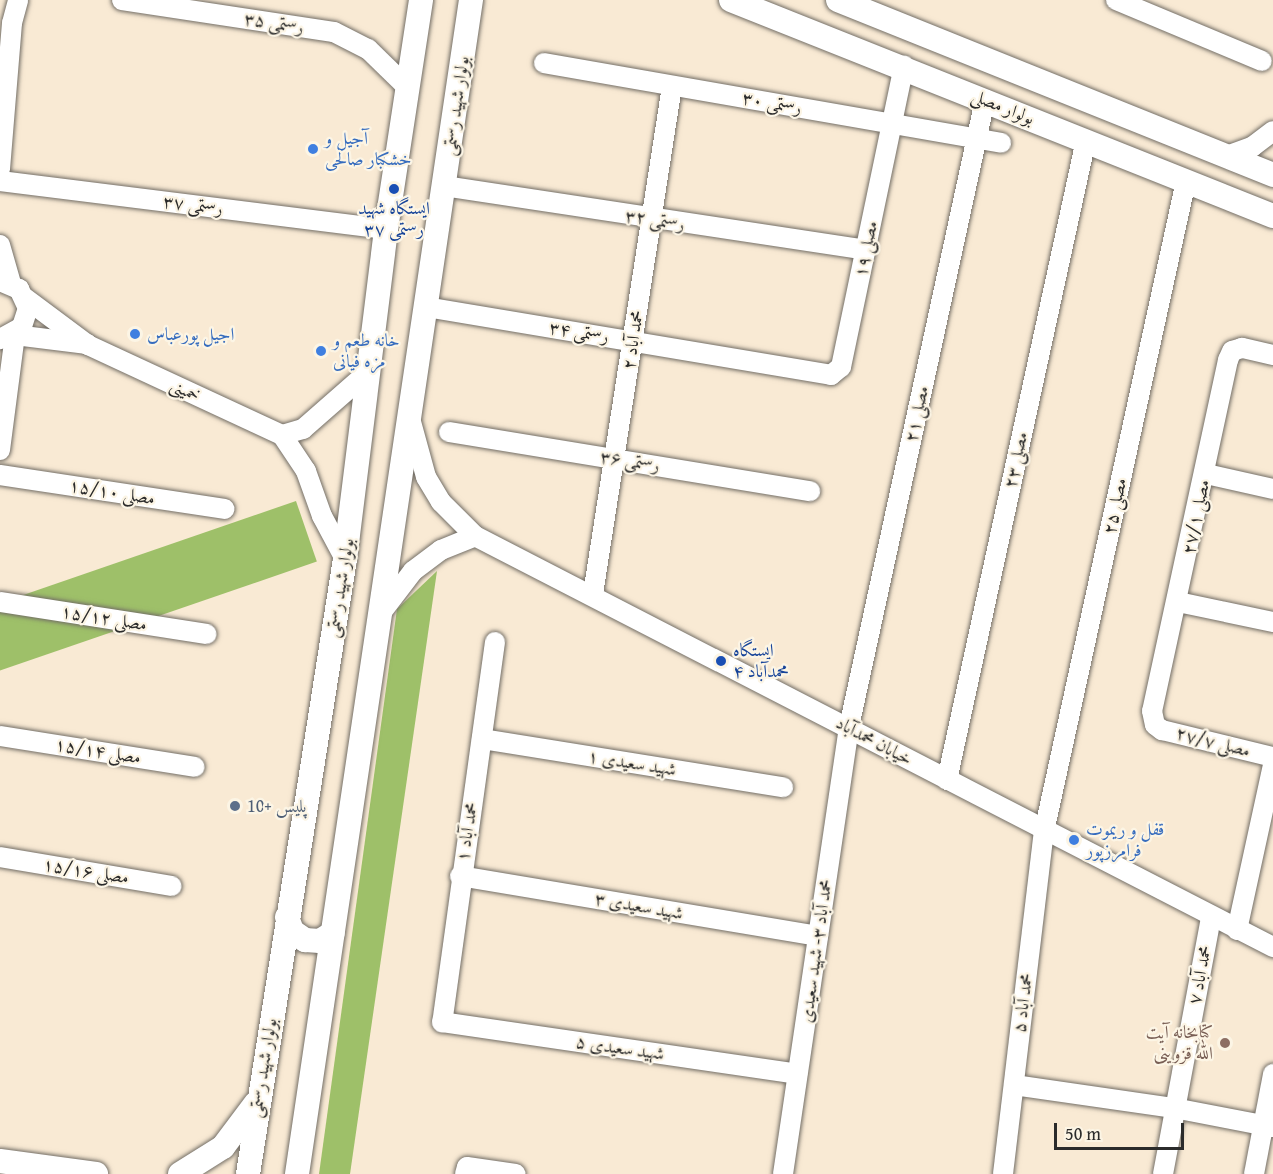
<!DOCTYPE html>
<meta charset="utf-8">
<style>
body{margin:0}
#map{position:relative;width:1273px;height:1174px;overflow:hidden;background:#f9ead4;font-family:"Gentium Book Plus",Amiri,serif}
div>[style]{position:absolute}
.green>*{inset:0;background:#9ec069;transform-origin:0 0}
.roads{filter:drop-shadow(0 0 2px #736e66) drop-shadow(0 0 2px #736e66)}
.minor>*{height:20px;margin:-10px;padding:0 10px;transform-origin:10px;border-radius:10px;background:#fff}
.major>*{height:24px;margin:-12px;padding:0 12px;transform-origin:12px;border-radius:12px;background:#fff}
.dots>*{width:16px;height:16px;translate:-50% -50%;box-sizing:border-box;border:3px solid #fcf5e5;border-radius:50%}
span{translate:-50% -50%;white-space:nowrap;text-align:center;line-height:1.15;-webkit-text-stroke:4.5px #fcf5e5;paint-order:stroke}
.street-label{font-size:18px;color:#2b2b2b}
.shop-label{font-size:18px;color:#366cbe}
.left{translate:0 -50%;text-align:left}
.transit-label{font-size:18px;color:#164399}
.service-label{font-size:18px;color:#4e5e75}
.education-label{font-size:18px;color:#785e54}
.right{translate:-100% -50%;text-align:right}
.scale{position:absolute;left:1054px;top:1123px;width:130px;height:27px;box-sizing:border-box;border:3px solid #2b2b2b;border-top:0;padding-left:8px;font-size:18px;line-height:21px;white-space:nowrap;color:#2b2b2b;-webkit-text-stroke:4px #fcf5e5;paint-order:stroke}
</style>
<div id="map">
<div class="green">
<i style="left:296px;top:501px;width:64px;height:562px;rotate:71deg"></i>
<i style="clip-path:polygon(437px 571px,350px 1174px,319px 1174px,397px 609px)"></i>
</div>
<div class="roads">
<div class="minor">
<i style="left:122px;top:0;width:214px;rotate:8.6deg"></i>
<i style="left:334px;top:32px;width:38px;rotate:27deg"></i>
<i style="left:368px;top:49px;width:56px;rotate:44.3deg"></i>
<i style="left:1116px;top:0;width:158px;rotate:22.7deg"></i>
<i style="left:544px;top:63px;width:464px;rotate:9.9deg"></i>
<i style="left:1227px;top:156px;width:27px;rotate:-20deg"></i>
<i style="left:1252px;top:147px;width:26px;rotate:-37deg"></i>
<i style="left:0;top:169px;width:146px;rotate:-85.3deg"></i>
<i style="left:12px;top:23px;width:24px;rotate:-75deg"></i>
<i style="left:0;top:181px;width:389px;rotate:7.1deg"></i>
<i style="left:444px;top:186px;width:427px;rotate:8.6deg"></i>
<i style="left:0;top:245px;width:40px;rotate:74deg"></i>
<i style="left:0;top:281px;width:21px;rotate:23deg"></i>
<i style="left:19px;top:289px;width:21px;rotate:65deg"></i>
<i style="left:28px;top:308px;width:20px;rotate:108deg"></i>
<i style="left:22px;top:327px;width:25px;rotate:151deg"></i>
<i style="left:25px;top:298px;width:79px;rotate:36.7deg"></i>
<i style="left:88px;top:345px;width:214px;rotate:24.9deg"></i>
<i style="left:426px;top:307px;width:411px;rotate:9.5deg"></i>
<i style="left:831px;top:375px;width:13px;rotate:-39deg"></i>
<i style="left:841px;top:367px;width:308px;rotate:-78.2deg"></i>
<i style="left:15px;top:335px;width:73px;rotate:7.1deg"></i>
<i style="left:1273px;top:355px;width:32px;rotate:-167deg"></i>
<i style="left:1242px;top:348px;width:10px;rotate:163deg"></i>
<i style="left:1232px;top:351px;width:10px;rotate:114deg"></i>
<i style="left:1228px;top:360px;width:359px;rotate:102.2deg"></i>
<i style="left:1152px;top:711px;width:14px;rotate:78deg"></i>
<i style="left:1155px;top:725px;width:9px;rotate:36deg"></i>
<i style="left:1162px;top:730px;width:114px;rotate:13.7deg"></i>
<i style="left:411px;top:422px;width:57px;rotate:74.7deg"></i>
<i style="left:426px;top:477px;width:29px;rotate:59deg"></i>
<i style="left:441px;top:502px;width:48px;rotate:45deg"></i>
<i style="left:475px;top:536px;width:898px;rotate:27.25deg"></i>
<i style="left:449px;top:432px;width:366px;rotate:9.3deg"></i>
<i style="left:0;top:450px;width:116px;rotate:-82.6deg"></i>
<i style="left:1206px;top:474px;width:69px;rotate:12.6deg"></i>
<i style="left:0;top:475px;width:227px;rotate:8.6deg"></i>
<i style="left:345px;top:559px;width:49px;rotate:-118.1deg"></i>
<i style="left:322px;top:516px;width:48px;rotate:-109.6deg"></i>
<i style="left:306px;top:471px;width:43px;rotate:-123.7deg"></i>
<i style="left:282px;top:435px;width:22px;rotate:-16deg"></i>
<i style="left:303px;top:429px;width:88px;rotate:-41.3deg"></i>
<i style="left:593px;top:594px;width:514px;rotate:-81.16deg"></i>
<i style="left:0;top:602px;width:209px;rotate:8.8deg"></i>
<i style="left:1178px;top:602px;width:97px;rotate:11.9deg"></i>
<i style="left:381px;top:613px;width:53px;rotate:-52.7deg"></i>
<i style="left:413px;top:571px;width:35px;rotate:-37deg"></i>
<i style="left:441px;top:550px;width:37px;rotate:-22deg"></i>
<i style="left:495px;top:642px;width:384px;rotate:97.9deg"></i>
<i style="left:442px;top:1022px;width:359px;rotate:8.3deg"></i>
<i style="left:0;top:736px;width:197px;rotate:9deg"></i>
<i style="left:482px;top:739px;width:305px;rotate:9.1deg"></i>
<i style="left:947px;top:780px;width:655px;rotate:-77.75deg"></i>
<i style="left:0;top:857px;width:174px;rotate:9.6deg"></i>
<i style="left:460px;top:876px;width:363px;rotate:9.5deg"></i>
<i style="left:1237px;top:930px;width:169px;rotate:-77.7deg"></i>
<i style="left:1014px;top:1085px;width:162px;rotate:8.2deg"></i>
<i style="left:1174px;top:1108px;width:101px;rotate:10.9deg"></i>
<i style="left:465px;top:1174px;width:7px;rotate:-74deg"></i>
<i style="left:467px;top:1167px;width:49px;rotate:8.1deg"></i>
<i style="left:783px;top:1174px;width:452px;rotate:-81.6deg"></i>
<i style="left:849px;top:727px;width:642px;rotate:-77.76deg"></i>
<i style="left:1003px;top:1174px;width:344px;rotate:-83.2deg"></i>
<i style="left:1044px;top:832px;width:666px;rotate:-77.7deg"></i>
<i style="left:1163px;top:1174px;width:261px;rotate:-79.4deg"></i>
<i style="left:1254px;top:1174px;width:102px;rotate:-79.2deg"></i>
</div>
<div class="major">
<i style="left:731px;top:0;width:583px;rotate:21.73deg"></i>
<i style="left:838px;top:0;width:469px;rotate:21.9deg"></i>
<i style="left:287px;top:917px;width:15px;rotate:70deg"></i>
<i style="left:292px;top:931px;width:16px;rotate:35deg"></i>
<i style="left:305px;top:940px;width:15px;rotate:4deg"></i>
<i style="left:320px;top:941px;width:15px;rotate:-32deg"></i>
<i style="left:0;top:1161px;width:97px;rotate:7.7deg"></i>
<i style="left:180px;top:1174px;width:51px;rotate:-32.1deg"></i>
<i style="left:223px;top:1147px;width:55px;rotate:-53.1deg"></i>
<i style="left:248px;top:1174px;width:623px;rotate:-81.04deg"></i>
<i style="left:345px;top:559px;width:333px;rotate:-82.9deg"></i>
<i style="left:386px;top:229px;width:232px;rotate:-81.3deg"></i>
<i style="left:297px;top:1174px;width:1187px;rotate:-81.57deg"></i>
</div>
</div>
<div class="dots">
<i style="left:313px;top:149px;background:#3f7fe0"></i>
<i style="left:394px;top:189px;background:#1a4fb4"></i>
<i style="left:135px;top:334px;background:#3f7fe0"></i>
<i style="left:321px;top:351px;background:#3f7fe0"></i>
<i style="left:721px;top:661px;background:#1a4fb4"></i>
<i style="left:235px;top:806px;background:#5c6f8a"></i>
<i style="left:1074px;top:840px;background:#3f7fe0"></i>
<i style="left:1225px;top:1043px;background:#8d6e63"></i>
</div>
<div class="street-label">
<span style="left:274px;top:23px;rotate:9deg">رستمی ۳۵</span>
<span style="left:772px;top:103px;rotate:10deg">رستمی ۳۰</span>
<span style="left:456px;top:106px;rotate:-82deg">بولوار شهید رستمی</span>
<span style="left:1003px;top:107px;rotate:22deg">بولوار مصلی</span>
<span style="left:193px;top:205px;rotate:7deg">رستمی ۳۷</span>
<span style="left:655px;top:220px;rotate:9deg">رستمی ۳۲</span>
<span style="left:866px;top:249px;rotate:-78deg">مصلی ۱۹</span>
<span style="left:579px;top:332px;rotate:9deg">رستمی ۳۴</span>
<span style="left:633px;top:340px;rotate:-81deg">محمد آباد ۲</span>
<span style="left:185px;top:390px;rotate:25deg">خمینی</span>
<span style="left:917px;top:414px;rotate:-78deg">مصلی ۲۱</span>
<span style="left:1016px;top:460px;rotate:-78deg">مصلی ۲۳</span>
<span style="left:630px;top:461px;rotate:9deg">رستمی ۳۶</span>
<span style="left:112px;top:492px;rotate:9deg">مصلی ۱۵/۱۰</span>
<span style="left:1115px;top:506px;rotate:-78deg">مصلی ۲۵</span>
<span style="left:1196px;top:517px;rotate:-78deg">مصلی ۲۷/۱</span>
<span style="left:340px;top:588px;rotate:-81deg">بولوار شهید رستمی</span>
<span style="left:104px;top:618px;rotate:9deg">مصلی ۱۵/۱۲</span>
<span style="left:874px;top:741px;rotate:28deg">خیابان محمدآباد</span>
<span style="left:1213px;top:742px;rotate:14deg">مصلی ۲۷/۷</span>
<span style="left:98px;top:751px;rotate:9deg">مصلی ۱۵/۱۴</span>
<span style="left:632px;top:763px;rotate:9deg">شهید سعیدی ۱</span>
<span style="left:467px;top:832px;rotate:-81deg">محمد آباد ۱</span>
<span style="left:86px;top:871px;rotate:9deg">مصلی ۱۵/۱۶</span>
<span style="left:639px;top:906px;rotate:10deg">شهید سعیدی ۳</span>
<span style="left:816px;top:951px;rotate:-82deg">محمد آباد ۳- شهید سعیدی</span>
<span style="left:1200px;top:975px;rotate:-79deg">محمد آباد ۷</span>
<span style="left:1023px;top:1003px;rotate:-83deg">محمد آباد ۵</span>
<span style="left:620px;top:1048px;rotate:8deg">شهید سعیدی ۵</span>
<span style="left:263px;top:1068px;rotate:-81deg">بولوار شهید رستمی</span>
</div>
<div class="shop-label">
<span class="left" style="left:325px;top:149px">آجیل و<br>خشکبار صالحی</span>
<span class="left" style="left:147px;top:334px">اجیل پورعباس</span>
<span class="left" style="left:333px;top:351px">خانه طعم و<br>مزه فیانی</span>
<span class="left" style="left:1086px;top:840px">قفل و ریموت<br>فرامرزپور</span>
</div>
<div class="transit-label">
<span style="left:394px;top:219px">ایستگاه شهید<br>رستمی ۳۷</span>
<span class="left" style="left:733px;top:661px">ایستگاه<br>محمدآباد ۴</span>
</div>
<div class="service-label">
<span class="left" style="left:247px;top:806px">پلیس +10</span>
</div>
<div class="education-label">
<span class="right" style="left:1213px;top:1043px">کتابخانه آیت<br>الله قزوینی</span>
</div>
<div class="scale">50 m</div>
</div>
